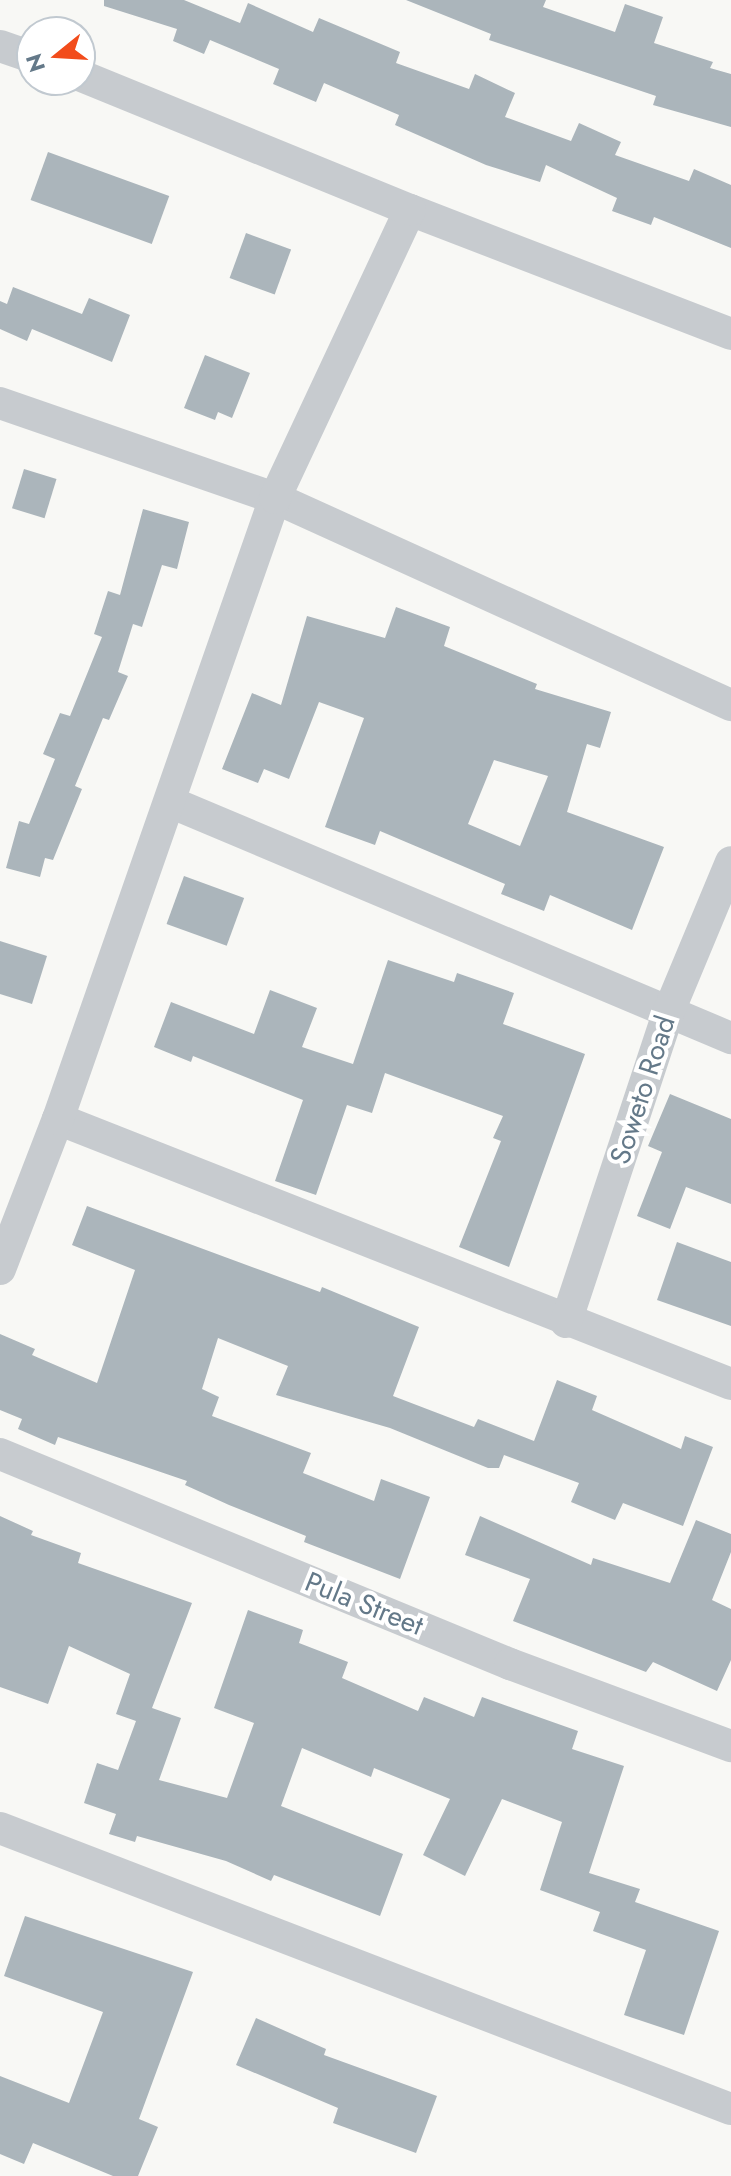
<!DOCTYPE html>
<style>
body{margin:0}
#map{position:relative;width:731px;height:2176px;overflow:hidden;background:#f8f8f5;font-family:Jost,sans-serif}
div>[style]{position:absolute}
.building>*{inset:0;background:#abb5bb;transform-origin:0 0}
.minor>*{height:32px;margin:-16px;padding:0 16px;transform-origin:16px;border-radius:16px;background:#c7cbcf}
span{translate:-50% -50%;white-space:nowrap;text-align:center;line-height:1.15;-webkit-text-stroke:8px #fff;paint-order:stroke}
.street-label{font-size:28px;color:#647989}
.north{position:absolute;left:16px;top:16px;width:80px;height:80px;box-sizing:border-box;background:#fff;border:2px solid #c1c9d0;border-radius:50%;rotate:252deg;font-size:22px;font-weight:700;line-height:32px;text-align:center;color:#647989}
.north::after{content:'';display:block;margin:auto;width:28px;height:36px;background:#f24c1b;clip-path:polygon(50% 0,100% 100%,50% 72%,0 100%)}
</style>
<div id="map">
<div class="building">
<i style="clip-path:polygon(104px 0,184px 0,240px 23px,248px 3px,313px 32px,319px 18px,400px 52px,396px 63px,469px 89px,475px 74px,515px 93px,505px 117px,571px 141px,579px 123px,621px 142px,615px 155px,689px 181px,694px 169px,731px 185px,731px 248px,654px 217px,651px 225px,612px 211px,617px 198px,546px 165px,540px 182px,486px 165px,395px 125px,399px 115px,324px 83px,316px 102px,273px 84px,279px 69px,210px 40px,204px 54px,173px 41px,177px 29px,104px 6px)"></i>
<i style="clip-path:polygon(406px 0,546px 0,543px 7px,615px 32px,625px 4px,663px 17px,654px 43px,713px 62px,710px 68px,731px 74px,731px 127px,653px 105px,656px 96px,489px 40px,491px 34px)"></i>
<i style="left:48px;top:152px;width:129px;height:51px;rotate:20deg"></i>
<i style="left:246px;top:233px;width:48px;height:48px;rotate:20deg"></i>
<i style="clip-path:polygon(13px 287px,82px 314px,89px 298px,130px 315px,112px 362px,32px 329px,27px 341px,0 329px,0 301px,7px 304px)"></i>
<i style="clip-path:polygon(205px 355px,250px 373px,232px 418px,218px 412px,215px 420px,184px 408px)"></i>
<i style="left:24px;top:469px;width:34px;height:41px;rotate:17deg"></i>
<i style="clip-path:polygon(143px 509px,189px 522px,177px 569px,162px 565px,142px 627px,133px 624px,118px 672px,128px 676px,109px 720px,103px 718px,75px 786px,82px 789px,53px 860px,45px 858px,40px 877px,6px 868px,19px 821px,29px 824px,55px 759px,43px 754px,60px 713px,70px 716px,102px 637px,94px 634px,108px 591px,120px 595px)"></i>
<i style="clip-path:polygon(evenodd,396px 607px,450px 627px,444px 646px,537px 684px,535px 689px,611px 712px,600px 748px,587px 744px,567px 812px,664px 847px,632px 930px,550px 895px,544px 911px,501px 894px,505px 884px,380px 831px,375px 845px,325px 827px,364px 718px,319px 702px,289px 779px,264px 769px,258px 783px,222px 769px,252px 693px,281px 705px,307px 616px,385px 638px,396px 607px,494px 760px,548px 776px,520px 846px,468px 824px,494px 760px)"></i>
<i style="left:184px;top:876px;width:64px;height:51px;rotate:20deg"></i>
<i style="clip-path:polygon(0 941px,47px 956px,32px 1004px,0 994px)"></i>
<i style="clip-path:polygon(388px 960px,454px 982px,457px 973px,514px 993px,503px 1024px,585px 1054px,509px 1267px,459px 1247px,501px 1141px,493px 1138px,503px 1116px,385px 1073px,372px 1113px,347px 1105px,316px 1195px,275px 1181px,303px 1100px,193px 1056px,191px 1062px,154px 1047px,171px 1002px,254px 1034px,270px 990px,317px 1008px,302px 1047px,353px 1064px)"></i>
<i style="clip-path:polygon(670px 1094px,731px 1119px,731px 1204px,686px 1187px,670px 1229px,637px 1216px,662px 1152px,648px 1146px)"></i>
<i style="clip-path:polygon(87px 1206px,320px 1292px,322px 1287px,419px 1327px,393px 1396px,474px 1427px,478px 1419px,534px 1441px,557px 1380px,597px 1396px,592px 1410px,681px 1449px,685px 1436px,713px 1447px,683px 1526px,623px 1503px,615px 1520px,571px 1502px,579px 1483px,504px 1455px,499px 1468px,488px 1468px,390px 1428px,276px 1395px,288px 1366px,218px 1338px,202px 1389px,219px 1397px,212px 1416px,311px 1453px,303px 1473px,374px 1501px,381px 1479px,430px 1497px,400px 1579px,304px 1542px,306px 1536px,229px 1505px,185px 1485px,187px 1481px,58px 1437px,55px 1445px,18px 1429px,22px 1419px,0 1410px,0 1334px,35px 1349px,32px 1355px,97px 1383px,135px 1270px,72px 1245px)"></i>
<i style="clip-path:polygon(677px 1242px,731px 1262px,731px 1326px,657px 1300px)"></i>
<i style="clip-path:polygon(0 1516px,33px 1531px,31px 1535px,81px 1553px,78px 1563px,192px 1603px,152px 1708px,181px 1718px,159px 1780px,227px 1798px,254px 1723px,214px 1708px,248px 1610px,303px 1630px,299px 1643px,348px 1662px,342px 1678px,418px 1711px,424px 1697px,474px 1717px,482px 1697px,578px 1731px,572px 1749px,624px 1766px,589px 1873px,640px 1889px,635px 1902px,719px 1931px,684px 2035px,624px 2015px,646px 1950px,593px 1931px,600px 1912px,540px 1890px,562px 1822px,502px 1799px,465px 1876px,423px 1855px,450px 1799px,374px 1768px,371px 1777px,302px 1748px,281px 1806px,403px 1854px,380px 1916px,274px 1875px,271px 1881px,226px 1861px,137px 1836px,135px 1842px,109px 1834px,116px 1814px,84px 1803px,97px 1763px,118px 1770px,136px 1721px,116px 1714px,130px 1674px,69px 1646px,48px 1704px,0 1687px)"></i>
<i style="clip-path:polygon(480px 1516px,591px 1565px,593px 1558px,670px 1583px,696px 1520px,731px 1534px,731px 1552px,712px 1600px,731px 1609px,731px 1660px,717px 1691px,653px 1662px,646px 1672px,513px 1621px,530px 1579px,465px 1555px)"></i>
<i style="clip-path:polygon(25px 1916px,193px 1972px,139px 2119px,158px 2127px,138px 2176px,113px 2176px,33px 2143px,24px 2164px,0 2154px,0 2076px,69px 2103px,103px 2012px,4px 1976px)"></i>
<i style="clip-path:polygon(256px 2018px,326px 2049px,324px 2055px,437px 2096px,416px 2153px,333px 2123px,338px 2108px,236px 2065px)"></i>
</div>
<div class="minor">
<i style="left:0;top:46px;width:34px;rotate:19deg"></i>
<i style="left:410px;top:210px;width:344px;rotate:21.1deg"></i>
<i style="left:0;top:403px;width:291px;rotate:19.1deg"></i>
<i style="left:275px;top:498px;width:501px;rotate:24.42deg"></i>
<i style="left:170px;top:802px;width:609px;rotate:22.82deg"></i>
<i style="left:58px;top:1119px;width:723px;rotate:21.49deg"></i>
<i style="left:0;top:1269px;width:161px;rotate:-68.9deg"></i>
<i style="left:58px;top:1119px;width:658px;rotate:-70.74deg"></i>
<i style="left:275px;top:498px;width:318px;rotate:-64.9deg"></i>
<i style="left:410px;top:210px;width:357px;rotate:-157.8deg"></i>
<i style="left:566px;top:1322px;width:328px;rotate:-71.7deg"></i>
<i style="left:669px;top:1011px;width:161px;rotate:-67.4deg"></i>
<i style="left:0;top:1454px;width:552px;rotate:22.38deg"></i>
<i style="left:510px;top:1664px;width:236px;rotate:20.4deg"></i>
<i style="left:0;top:1828px;width:783px;rotate:21.03deg"></i>
</div>
<div class="street-label">
<span style="left:643px;top:1090px;rotate:-72deg">Soweto Road</span>
<span style="left:364px;top:1604px;rotate:22deg">Pula Street</span>
</div>
<div class="north">N</div>
</div>
